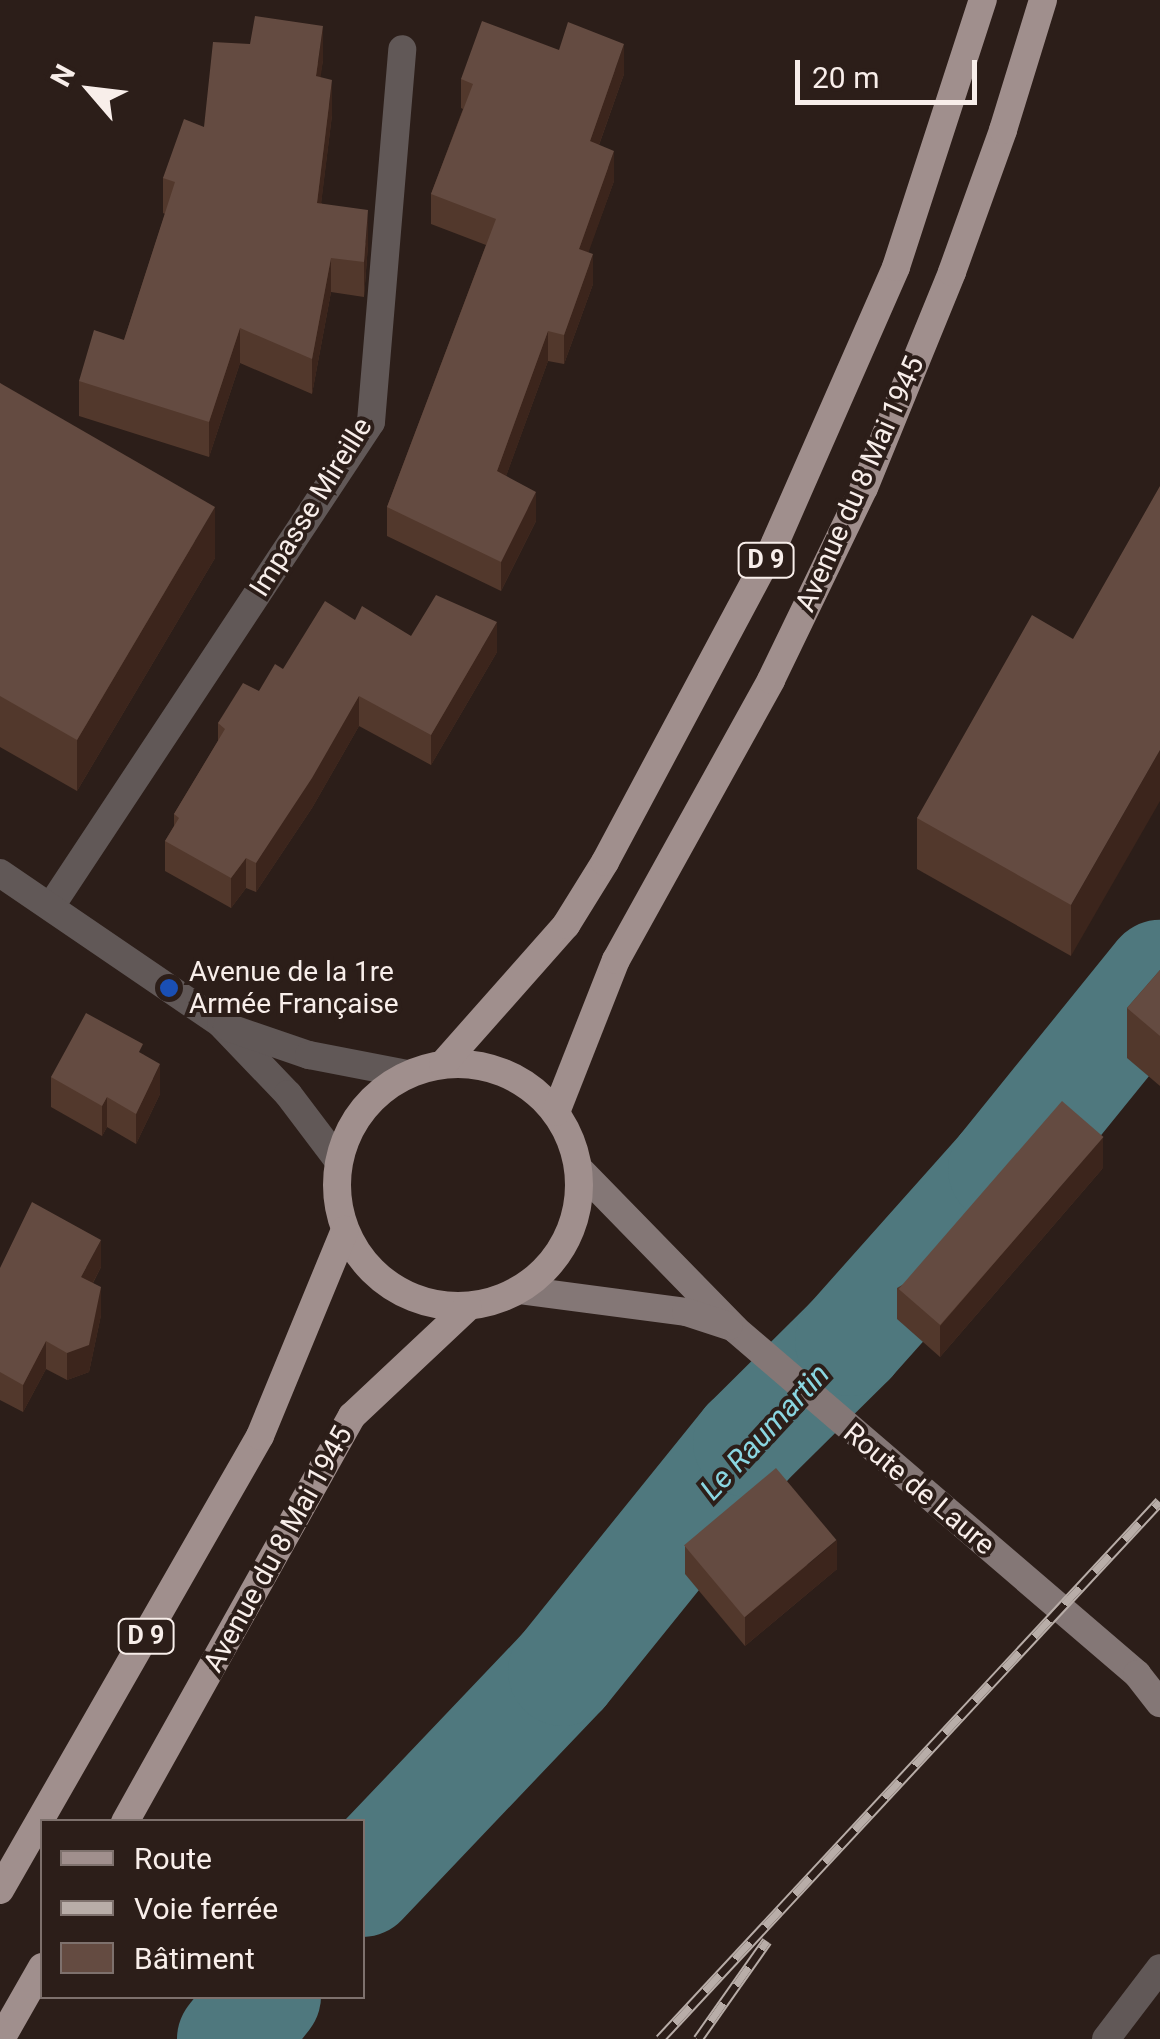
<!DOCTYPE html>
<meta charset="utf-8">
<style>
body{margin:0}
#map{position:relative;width:1160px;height:2039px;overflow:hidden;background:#2c1e19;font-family:Roboto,sans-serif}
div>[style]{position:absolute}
.river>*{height:110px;margin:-55px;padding:0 55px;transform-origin:55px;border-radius:55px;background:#4f787e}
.minor>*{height:28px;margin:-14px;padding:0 14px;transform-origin:14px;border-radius:14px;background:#615857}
.tertiary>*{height:28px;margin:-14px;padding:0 14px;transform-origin:14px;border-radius:14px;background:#615857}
.secondary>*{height:28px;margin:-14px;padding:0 14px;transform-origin:14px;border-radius:14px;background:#847776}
.primary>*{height:28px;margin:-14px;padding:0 14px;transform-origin:14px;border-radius:14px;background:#a08f8d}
.primary>.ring{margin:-14px;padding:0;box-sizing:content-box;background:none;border:28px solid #a08f8d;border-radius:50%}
.rail>*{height:11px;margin-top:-5.5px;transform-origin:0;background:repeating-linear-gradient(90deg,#2c1e19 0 22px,#b8ada8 0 44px);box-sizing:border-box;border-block:2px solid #b8ada8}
.wall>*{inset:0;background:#52382c}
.shaded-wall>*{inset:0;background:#3c251c}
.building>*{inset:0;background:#644b41;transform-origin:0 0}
.dots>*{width:28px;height:28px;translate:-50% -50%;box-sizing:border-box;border:5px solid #2c1e19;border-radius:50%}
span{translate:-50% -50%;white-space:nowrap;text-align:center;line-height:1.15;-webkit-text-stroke:8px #2c1e19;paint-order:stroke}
.shield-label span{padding:2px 8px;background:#2c1e19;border:2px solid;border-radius:8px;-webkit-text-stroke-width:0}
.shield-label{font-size:25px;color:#f8eeea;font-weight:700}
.street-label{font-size:28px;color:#f8eeea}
.poi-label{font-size:28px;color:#f8eeea}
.left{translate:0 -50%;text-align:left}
.water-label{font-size:30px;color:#8ad6e1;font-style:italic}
.legend{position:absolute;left:40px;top:1819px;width:325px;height:180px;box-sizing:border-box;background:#2c1e19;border:2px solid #7e716d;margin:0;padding:12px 18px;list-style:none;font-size:30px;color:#f8eeea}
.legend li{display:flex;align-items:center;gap:20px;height:50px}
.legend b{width:50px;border:2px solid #7e716d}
.north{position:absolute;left:40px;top:40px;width:100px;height:100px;-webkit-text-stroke:8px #2c1e19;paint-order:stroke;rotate:298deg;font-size:28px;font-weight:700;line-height:40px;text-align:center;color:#f8eeea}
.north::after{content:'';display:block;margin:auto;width:35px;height:45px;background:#f8eeea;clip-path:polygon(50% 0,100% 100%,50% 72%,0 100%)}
.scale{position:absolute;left:795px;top:60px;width:182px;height:45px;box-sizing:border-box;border:5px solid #f8eeea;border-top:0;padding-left:12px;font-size:30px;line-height:35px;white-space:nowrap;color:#f8eeea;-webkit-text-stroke:8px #2c1e19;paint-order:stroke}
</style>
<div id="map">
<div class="river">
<i style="left:362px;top:1882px;width:291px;rotate:-46.4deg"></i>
<i style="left:563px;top:1671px;width:294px;rotate:-51.1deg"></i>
<i style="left:748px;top:1442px;width:144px;rotate:-44.7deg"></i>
<i style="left:850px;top:1341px;width:230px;rotate:-48.3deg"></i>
<i style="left:1003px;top:1169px;width:250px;rotate:-51deg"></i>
<i style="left:232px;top:2039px;width:55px;rotate:-51.7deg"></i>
</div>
<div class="minor">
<i style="left:51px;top:906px;width:580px;rotate:-56.53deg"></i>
<i style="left:371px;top:422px;width:374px;rotate:-85.2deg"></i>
<i style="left:1106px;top:2039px;width:89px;rotate:-52.7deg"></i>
</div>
<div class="tertiary">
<i style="left:0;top:873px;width:268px;rotate:34.3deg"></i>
<i style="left:221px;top:1024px;width:97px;rotate:46.3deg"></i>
<i style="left:288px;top:1094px;width:83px;rotate:52.9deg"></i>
<i style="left:227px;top:1027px;width:87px;rotate:18.9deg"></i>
<i style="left:309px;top:1055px;width:100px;rotate:11deg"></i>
</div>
<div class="secondary">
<i style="left:580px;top:1170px;width:222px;rotate:45.7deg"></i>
<i style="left:735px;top:1329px;width:530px;rotate:40.64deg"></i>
<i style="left:1137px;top:1674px;width:37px;rotate:52deg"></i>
<i style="left:520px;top:1290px;width:167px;rotate:7.5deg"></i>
<i style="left:686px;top:1312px;width:45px;rotate:18deg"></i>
</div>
<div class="primary">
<i class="ring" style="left:337px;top:1064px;width:214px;height:214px"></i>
<i style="left:443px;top:1064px;width:186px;rotate:-48.5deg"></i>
<i style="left:566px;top:925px;width:74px;rotate:-58.2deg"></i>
<i style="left:605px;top:862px;width:361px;rotate:-61.9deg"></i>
<i style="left:775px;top:543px;width:301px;rotate:-66.3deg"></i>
<i style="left:896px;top:267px;width:281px;rotate:-72deg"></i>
<i style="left:556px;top:1112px;width:163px;rotate:-68.5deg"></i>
<i style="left:616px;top:960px;width:320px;rotate:-61deg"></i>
<i style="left:771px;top:680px;width:213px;rotate:-64.2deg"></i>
<i style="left:864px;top:488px;width:233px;rotate:-67.8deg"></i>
<i style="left:952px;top:272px;width:151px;rotate:-70.2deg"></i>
<i style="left:1003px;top:130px;width:136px;rotate:-72.9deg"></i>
<i style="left:125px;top:1822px;width:465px;rotate:-60.8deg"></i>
<i style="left:352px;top:1416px;width:159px;rotate:-43.2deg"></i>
<i style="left:0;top:1890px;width:523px;rotate:-60.2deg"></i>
<i style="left:260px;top:1436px;width:223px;rotate:-67.6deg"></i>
<i style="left:1px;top:2039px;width:83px;rotate:-60.3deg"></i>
</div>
<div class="rail">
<i style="left:660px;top:2039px;width:734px;rotate:-47.1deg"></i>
<i style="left:698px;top:2039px;width:120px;rotate:-54.9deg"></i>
</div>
<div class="wall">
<i style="clip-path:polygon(559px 50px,624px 74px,599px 145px,614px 181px,588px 252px,593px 284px,564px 364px,548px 361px,506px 476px,536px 521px,501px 591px,387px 536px,387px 507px,486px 245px,431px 224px,431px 194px,463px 109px,461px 108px,461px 79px)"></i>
<i style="clip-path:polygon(323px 60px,320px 77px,332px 115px,321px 203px,368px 245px,364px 297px,331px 292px,312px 394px,240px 363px,209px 457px,79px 416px,79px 381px,124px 340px,165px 214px,163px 213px,163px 178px,204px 127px)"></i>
<i style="clip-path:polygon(0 383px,215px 558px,77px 791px,0 747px)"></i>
<i style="clip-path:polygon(355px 620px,411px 636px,497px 652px,431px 765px,359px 726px,312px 808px,256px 892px,246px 888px,231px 908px,165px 871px,165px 841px,174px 826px,174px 814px,218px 741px,218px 723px,259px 691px,283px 669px)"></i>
<i style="clip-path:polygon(1073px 639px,1071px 956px,917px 869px,917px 818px)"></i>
<i style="clip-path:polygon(1160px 970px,1160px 1086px,1127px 1058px,1127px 1008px)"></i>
<i style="clip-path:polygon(143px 1054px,160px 1094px,136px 1144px,107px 1127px,102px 1136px,51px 1107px,51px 1077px)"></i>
<i style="clip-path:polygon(1103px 1168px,940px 1357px,897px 1319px,897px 1288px)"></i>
<i style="clip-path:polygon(101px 1267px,93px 1283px,101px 1315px,89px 1372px,67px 1380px,46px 1369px,23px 1412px,0 1400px,0 1268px)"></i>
<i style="clip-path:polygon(685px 1546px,837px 1569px,745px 1646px,685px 1574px)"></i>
</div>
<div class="shaded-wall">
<i style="clip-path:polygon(323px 26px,323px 60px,316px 110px,316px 76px)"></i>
<i style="clip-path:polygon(624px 44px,624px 74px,590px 170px,590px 141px)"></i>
<i style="clip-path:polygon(332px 80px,332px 115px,317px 237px,317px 203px)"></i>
<i style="clip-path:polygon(614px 151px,614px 181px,579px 279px,579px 249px)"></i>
<i style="clip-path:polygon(368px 210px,368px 245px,364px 297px,364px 262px)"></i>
<i style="clip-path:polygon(593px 254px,593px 284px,564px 364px,564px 335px)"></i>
<i style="clip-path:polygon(331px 258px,331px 292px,312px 394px,312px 359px)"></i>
<i style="clip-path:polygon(240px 328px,240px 363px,209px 457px,209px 422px)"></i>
<i style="clip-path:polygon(548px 331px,548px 361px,497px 501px,497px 471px)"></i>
<i style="clip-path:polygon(536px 492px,536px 521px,501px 591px,501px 562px)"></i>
<i style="clip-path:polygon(215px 507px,215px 558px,77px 791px,77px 740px)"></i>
<i style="clip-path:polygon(497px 622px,497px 652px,431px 765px,431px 735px)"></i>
<i style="clip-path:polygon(359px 696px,359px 726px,312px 808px,256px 892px,256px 863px)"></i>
<i style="clip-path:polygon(1160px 750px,1160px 801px,1071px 956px,1071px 905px)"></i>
<i style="clip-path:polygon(246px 858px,246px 888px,231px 908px,231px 878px)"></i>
<i style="clip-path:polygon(160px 1064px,160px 1094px,136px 1144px,136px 1114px)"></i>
<i style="clip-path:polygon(107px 1097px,107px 1127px,102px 1136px,102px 1106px)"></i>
<i style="clip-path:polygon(1103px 1137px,1103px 1168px,940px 1357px,940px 1326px)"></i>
<i style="clip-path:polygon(101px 1240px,101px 1267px,81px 1305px,81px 1277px)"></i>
<i style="clip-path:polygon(101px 1287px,101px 1315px,89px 1372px,67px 1380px,67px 1353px)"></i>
<i style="clip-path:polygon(46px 1341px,46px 1369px,23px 1412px,23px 1385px)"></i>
<i style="clip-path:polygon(837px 1540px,837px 1569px,745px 1646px,745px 1617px)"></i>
</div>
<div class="building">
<i style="clip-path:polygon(255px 16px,323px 26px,316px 76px,332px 80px,317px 203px,368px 210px,364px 262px,331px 258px,312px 359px,240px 328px,209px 422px,79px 381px,94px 330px,124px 340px,175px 182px,163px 178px,184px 119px,204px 127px,213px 42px,250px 44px)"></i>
<i style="clip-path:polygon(482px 21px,559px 50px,568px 22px,624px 44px,590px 141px,614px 151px,579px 249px,593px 254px,564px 335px,548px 331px,497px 471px,536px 492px,501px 562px,387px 507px,496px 219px,431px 194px,473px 84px,461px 79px)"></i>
<i style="clip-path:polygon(0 383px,215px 507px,77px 740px,0 696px)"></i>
<i style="clip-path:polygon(1160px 486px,1160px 750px,1071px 905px,917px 818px,1032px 615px,1073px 639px)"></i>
<i style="clip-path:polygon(436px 595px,497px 622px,431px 735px,359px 696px,312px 778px,256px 863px,246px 858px,231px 878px,165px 841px,179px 818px,174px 814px,225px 729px,218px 723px,243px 683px,259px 691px,275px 664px,283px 669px,325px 601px,355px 620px,362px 606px,411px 636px)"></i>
<i style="clip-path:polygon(1160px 970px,1160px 1036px,1127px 1008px)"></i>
<i style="clip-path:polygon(86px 1013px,143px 1044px,139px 1052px,160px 1064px,136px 1114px,107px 1097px,102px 1106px,51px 1077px)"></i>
<i style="left:1062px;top:1101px;width:55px;height:249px;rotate:41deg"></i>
<i style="clip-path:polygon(32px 1202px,101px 1240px,81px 1277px,101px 1287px,89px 1345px,67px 1353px,46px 1341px,23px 1385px,0 1372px,0 1268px)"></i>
<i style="left:776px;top:1468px;width:94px;height:120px;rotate:50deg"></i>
</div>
<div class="dots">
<i style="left:169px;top:988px;background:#1a4fb4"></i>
</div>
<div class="shield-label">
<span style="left:766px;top:560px">D 9</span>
<span style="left:146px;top:1636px">D 9</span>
</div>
<div class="street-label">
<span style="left:860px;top:484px;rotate:-66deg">Avenue du 8 Mai 1945</span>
<span style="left:311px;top:507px;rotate:-58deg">Impasse Mireille</span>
<span style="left:919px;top:1489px;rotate:40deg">Route de Laure</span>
<span style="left:278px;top:1549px;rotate:-61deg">Avenue du 8 Mai 1945</span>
</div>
<div class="poi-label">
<span class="left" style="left:189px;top:988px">Avenue de la 1re<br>Armée Française</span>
</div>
<div class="water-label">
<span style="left:765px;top:1432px;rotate:-47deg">Le Raumartin</span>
</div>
<ul class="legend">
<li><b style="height:12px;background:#a08f8d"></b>Route</li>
<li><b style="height:12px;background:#b8ada8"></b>Voie ferrée</li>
<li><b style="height:28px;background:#644b41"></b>Bâtiment</li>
</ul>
<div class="north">N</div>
<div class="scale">20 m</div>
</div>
